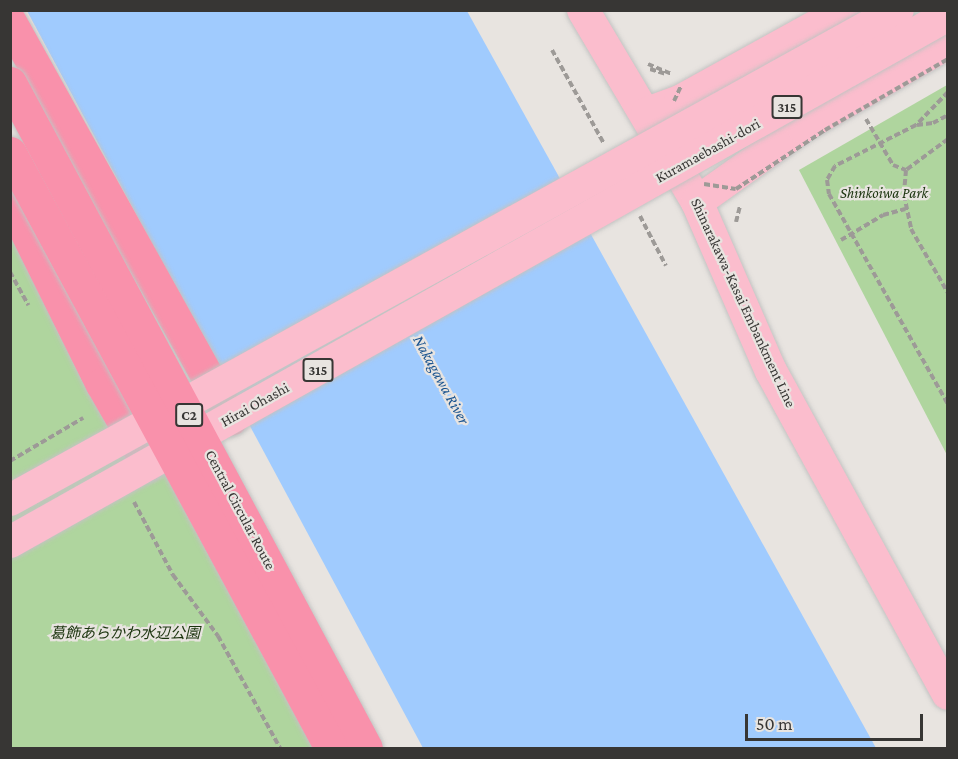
<!DOCTYPE html>
<meta charset="utf-8">
<style>
body{margin:0}
#map{position:relative;width:958px;height:759px;overflow:hidden;background:#e8e4e0;font-family:"Crimson Pro","Noto Sans JP",serif}
div>[style]{position:absolute}
.green>*{inset:0;background:#afd59e}
.water>*{inset:0;background:#a0cbfe}
.path>*{height:4px;margin-top:-2px;transform-origin:0;background:repeating-linear-gradient(90deg,#9d9a97 0 6px,transparent 0 9px)}
.roads{filter:drop-shadow(0 0 2px #c3c3c2) drop-shadow(0 0 2px #c3c3c2)}
.major>*{height:32px;margin:-16px;padding:0 16px;transform-origin:16px;border-radius:16px;background:#fbbdcd}
.highway>*{height:33px;margin:-16.5px;padding:0 16.5px;transform-origin:16.5px;border-radius:16.5px;background:#f991ab}
.path-bridge>*{height:4px;margin-top:-2px;transform-origin:0;background:repeating-linear-gradient(90deg,#9d9a97 0 6px,transparent 0 9px)}
.bridges{filter:drop-shadow(0 0 2px #c3c3c2) drop-shadow(0 0 2px #c3c3c2)}
.major-bridge>*{height:32px;margin:-16px;padding:0 16px;transform-origin:16px;border-radius:16px;background:#fbbdcd}
.highway-bridge>*{height:33px;margin:-16.5px;padding:0 16.5px;transform-origin:16.5px;border-radius:16.5px;background:#f991ab}
span{translate:-50% -50%;white-space:nowrap;text-align:center;line-height:1.15;-webkit-text-stroke:4.5px #e8e4e0;paint-order:stroke}
.shield-label span{padding:2px 4px;background:#e8e4e0;border:2px solid;border-radius:4px;-webkit-text-stroke-width:0}
.shield-label{font-size:14px;color:#373634;font-weight:700}
.street-label{font-size:15px;color:#373634}
.park-label{font-size:15px;color:#1a330d;font-style:italic}
.water-label{font-size:16px;color:#19538f;font-style:italic}
.frame{position:absolute;inset:0;border:12px solid #373634;pointer-events:none}
.scale{position:absolute;left:745px;top:714px;width:178px;height:27px;box-sizing:border-box;border:3px solid #373634;border-top:0;padding-left:8px;font-size:18px;line-height:21px;white-space:nowrap;color:#373634;-webkit-text-stroke:4px #e8e4e0;paint-order:stroke}
</style>
<div id="map">
<div class="green">
<i style="clip-path:polygon(947px 85px,947px 455px,799px 170px)"></i>
<i style="clip-path:polygon(11px 182px,317px 748px,11px 748px)"></i>
</div>
<div class="water">
<i style="clip-path:polygon(27px 11px,467px 11px,876px 748px,423px 748px)"></i>
</div>
<div class="path">
<i style="left:648px;top:64px;width:25px;rotate:23deg"></i>
<i style="left:650px;top:69px;width:17px;rotate:17deg"></i>
<i style="left:948px;top:92px;width:46px;rotate:134.1deg"></i>
<i style="left:916px;top:125px;width:91px;rotate:153.2deg"></i>
<i style="left:835px;top:166px;width:16px;rotate:120deg"></i>
<i style="left:827px;top:180px;width:14px;rotate:82deg"></i>
<i style="left:829px;top:194px;width:241px;rotate:60.5deg"></i>
<i style="left:866px;top:119px;width:53px;rotate:59.6deg"></i>
<i style="left:893px;top:165px;width:14px;rotate:21deg"></i>
<i style="left:917px;top:125px;width:16px;rotate:-7deg"></i>
<i style="left:933px;top:123px;width:17px;rotate:-28deg"></i>
<i style="left:948px;top:139px;width:52px;rotate:143.6deg"></i>
<i style="left:906px;top:170px;width:25px;rotate:95deg"></i>
<i style="left:904px;top:195px;width:35px;rotate:78deg"></i>
<i style="left:911px;top:229px;width:74px;rotate:60deg"></i>
<i style="left:736px;top:222px;width:16px;rotate:-76deg"></i>
<i style="left:841px;top:240px;width:49px;rotate:-30.8deg"></i>
<i style="left:883px;top:215px;width:23px;rotate:-15deg"></i>
<i style="left:10px;top:272px;width:38px;rotate:61deg"></i>
<i style="left:10px;top:461px;width:85px;rotate:-30.5deg"></i>
<i style="left:134px;top:502px;width:83px;rotate:61.9deg"></i>
<i style="left:173px;top:575px;width:76px;rotate:53.6deg"></i>
<i style="left:218px;top:636px;width:128px;rotate:61deg"></i>
</div>
<div class="roads">
<div class="major">
<i style="left:583px;top:10px;width:223px;rotate:59.3deg"></i>
<i style="left:697px;top:202px;width:184px;rotate:66.4deg"></i>
<i style="left:771px;top:371px;width:368px;rotate:61.3deg"></i>
<i style="left:647px;top:113px;width:35px;rotate:-20deg"></i>
<i style="left:680px;top:101px;width:188px;rotate:-28.9deg"></i>
<i style="left:697px;top:202px;width:129px;rotate:-35.5deg"></i>
<i style="left:802px;top:127px;width:168px;rotate:-29.9deg"></i>
</div>
<div class="highway">
<i style="left:10px;top:22px;width:454px;rotate:60.9deg"></i>
<i style="left:10px;top:199px;width:207px;rotate:63.6deg"></i>
<i style="left:102px;top:384px;width:92px;rotate:60.1deg"></i>
</div>
</div>
<div class="path-bridge">
<i style="left:552px;top:50px;width:107px;rotate:61deg"></i>
<i style="left:674px;top:101px;width:17px;rotate:-65deg"></i>
<i style="left:704px;top:184px;width:32px;rotate:9deg"></i>
<i style="left:736px;top:189px;width:107px;rotate:-33.5deg"></i>
<i style="left:825px;top:130px;width:142px;rotate:-30deg"></i>
<i style="left:640px;top:216px;width:56px;rotate:62.5deg"></i>
</div>
<div class="bridges">
<div class="major-bridge">
<i style="left:10px;top:500px;width:1014px;rotate:-28.89deg"></i>
<i style="left:10px;top:542px;width:1076px;rotate:-29.33deg"></i>
</div>
<div class="highway-bridge">
<i style="left:10px;top:83px;width:754px;rotate:61.84deg"></i>
<i style="left:10px;top:153px;width:676px;rotate:61.65deg"></i>
</div>
</div>
<div class="shield-label">
<span style="left:787px;top:107px">315</span>
<span style="left:318px;top:370px">315</span>
<span style="left:189px;top:415px">C2</span>
</div>
<div class="street-label">
<span style="left:708px;top:151px;rotate:-29deg">Kuramaebashi-dori</span>
<span style="left:743px;top:303px;rotate:65deg">Shinarakawa-Kasai Embankment Line</span>
<span style="left:255px;top:405px;rotate:-29deg">Hirai Ohashi</span>
<span style="left:240px;top:510px;rotate:62deg">Central Circular Route</span>
</div>
<div class="park-label">
<span style="left:884px;top:194px">Shinkoiwa Park</span>
<span style="left:125px;top:634px">葛飾あらかわ水辺公園</span>
</div>
<div class="water-label">
<span style="left:441px;top:380px;rotate:61deg">Nakagawa River</span>
</div>
<div class="frame"></div>
<div class="scale">50 m</div>
</div>
